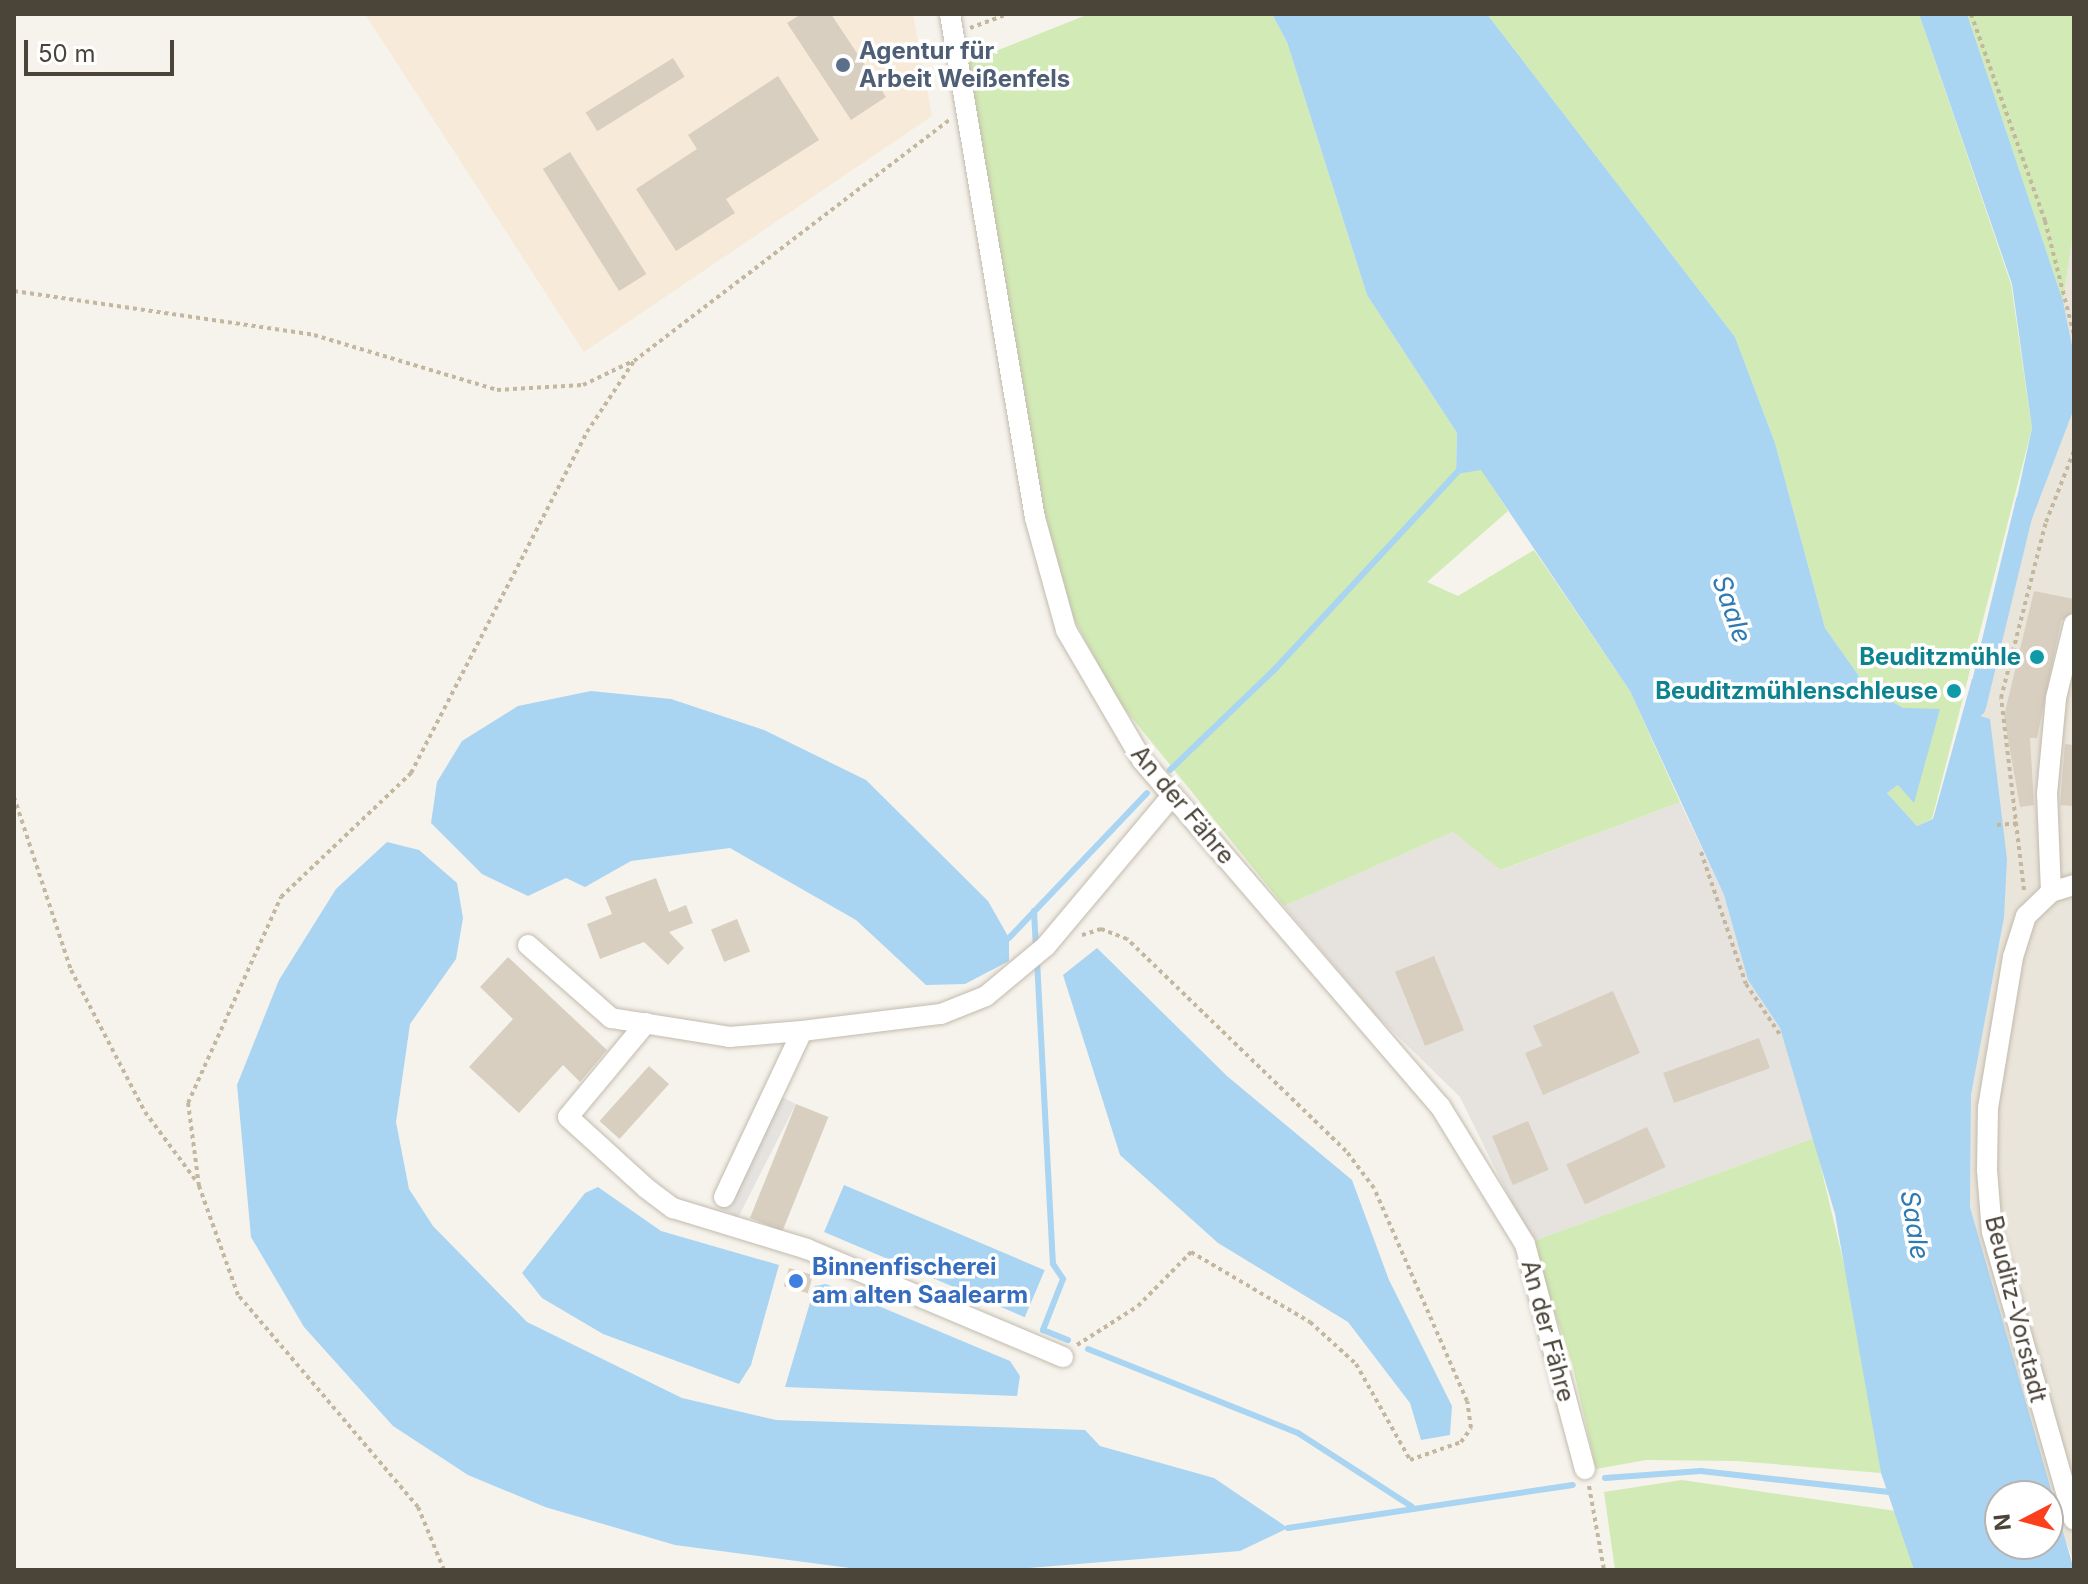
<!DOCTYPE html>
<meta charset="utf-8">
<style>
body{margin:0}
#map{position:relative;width:2088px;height:1584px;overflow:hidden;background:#f6f3ec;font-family:Inter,sans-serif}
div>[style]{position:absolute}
.residential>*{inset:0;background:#eae5da}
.commercial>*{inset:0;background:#f7ead8}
.industrial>*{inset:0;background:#e6e2dd}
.green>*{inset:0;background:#d2eab5}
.parking>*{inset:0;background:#e5e3e0;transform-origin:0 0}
.water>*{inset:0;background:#a9d4f2;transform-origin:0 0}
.stream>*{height:6px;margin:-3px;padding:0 3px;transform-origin:3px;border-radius:3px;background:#a9d4f2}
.canal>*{height:20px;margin:-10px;padding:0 10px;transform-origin:10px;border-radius:10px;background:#a9d4f2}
.building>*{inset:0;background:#d8cfc1;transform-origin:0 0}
.path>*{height:4px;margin-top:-2px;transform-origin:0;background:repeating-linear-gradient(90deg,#c4b79f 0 4px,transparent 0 8px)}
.roads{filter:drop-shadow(0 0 2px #c2bbae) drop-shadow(0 0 2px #c2bbae)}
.minor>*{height:20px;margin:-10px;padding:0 10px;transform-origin:10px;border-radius:10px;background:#fff}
.dots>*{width:22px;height:22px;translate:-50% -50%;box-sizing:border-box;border:4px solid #fff;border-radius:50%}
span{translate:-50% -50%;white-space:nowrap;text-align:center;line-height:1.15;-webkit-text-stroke:7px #fff;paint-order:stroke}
.service-label{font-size:24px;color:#4e5e75;font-weight:700}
.left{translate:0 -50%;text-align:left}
.culture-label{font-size:24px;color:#0d838f;font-weight:700}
.right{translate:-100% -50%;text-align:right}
.street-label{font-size:24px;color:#4b4439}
.shop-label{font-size:24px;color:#366cbe;font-weight:700}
.water-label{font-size:26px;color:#2e7ab2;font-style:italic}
.frame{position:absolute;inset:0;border:16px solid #4b4439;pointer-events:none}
.north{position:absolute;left:1984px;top:1480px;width:80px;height:80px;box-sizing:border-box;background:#fff;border:2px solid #b7b4b0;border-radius:50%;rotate:264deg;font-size:22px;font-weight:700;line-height:32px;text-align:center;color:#4b4439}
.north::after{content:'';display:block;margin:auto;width:28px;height:36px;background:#fc3f1d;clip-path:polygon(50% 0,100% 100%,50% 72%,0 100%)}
.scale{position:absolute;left:24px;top:40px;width:150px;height:36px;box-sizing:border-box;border:4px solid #4b4439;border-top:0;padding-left:10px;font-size:24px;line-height:28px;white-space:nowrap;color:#4b4439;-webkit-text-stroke:6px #fff;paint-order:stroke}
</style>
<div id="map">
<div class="residential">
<i style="clip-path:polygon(2074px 226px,2074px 355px,2063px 301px)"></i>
<i style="clip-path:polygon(2074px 400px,2074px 1562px,2046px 1489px,1970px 1207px,1971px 1095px,2007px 859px,1980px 716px,2028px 529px)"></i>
</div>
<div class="commercial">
<i style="clip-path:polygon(365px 14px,913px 14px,932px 116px,584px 352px)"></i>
</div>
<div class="industrial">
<i style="clip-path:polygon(1680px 802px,1724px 895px,1748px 980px,1780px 1028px,1814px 1138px,1531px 1242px,1460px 1097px,1375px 1014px,1284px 906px,1453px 832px,1502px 870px)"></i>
</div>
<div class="green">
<i style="clip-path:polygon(1089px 14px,1272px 14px,1287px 42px,1367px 295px,1457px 433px,1456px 474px,1481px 469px,1508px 511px,1427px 582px,1458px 596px,1534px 550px,1630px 691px,1680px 802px,1501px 870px,1453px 832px,1284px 906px,1116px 698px,1073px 617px,1041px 519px,968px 62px)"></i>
<i style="clip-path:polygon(1487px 14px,1919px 14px,2011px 284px,2032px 428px,1932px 819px,1917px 826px,1887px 793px,1898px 785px,1914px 802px,1903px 708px,1866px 686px,1825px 628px,1775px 443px,1735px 337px)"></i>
<i style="clip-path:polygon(1967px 14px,2074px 14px,2074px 226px,2063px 301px)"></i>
<i style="clip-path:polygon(1814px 1138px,1863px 1344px,1881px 1473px,1737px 1461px,1646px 1460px,1596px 1469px,1572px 1363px,1531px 1242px)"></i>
<i style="clip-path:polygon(1682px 1480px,1896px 1511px,1914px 1570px,1615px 1570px,1604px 1492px)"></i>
</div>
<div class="parking">
<i style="left:778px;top:1095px;width:20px;height:127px;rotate:27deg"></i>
</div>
<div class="water">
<i style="clip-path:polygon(evenodd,1272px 14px,1487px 14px,1735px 337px,1775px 443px,1825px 628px,1866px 686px,1903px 708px,1940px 709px,1914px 803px,1898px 785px,1887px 793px,1917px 826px,1933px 819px,1972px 679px,1988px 681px,1980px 716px,1990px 719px,2007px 859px,2004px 917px,1971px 1095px,1970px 1207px,2074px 1570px,1914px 1570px,1881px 1473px,1835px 1214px,1780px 1028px,1748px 980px,1724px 895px,1630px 691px,1481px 470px,1456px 474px,1457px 433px,1367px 295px,1287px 42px,1272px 14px,2048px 1496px,2048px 1544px,2000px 1544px,2000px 1496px,2048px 1496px)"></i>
<i style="clip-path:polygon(1919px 14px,1967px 14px,2063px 301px,2074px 355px,2073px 411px,2028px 529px,2011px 525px,2032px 428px,2012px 284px)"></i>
<i style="clip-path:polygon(591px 691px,671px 699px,764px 730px,866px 780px,988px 901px,1009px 938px,1009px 961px,965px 984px,926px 985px,856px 920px,730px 848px,631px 861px,585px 887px,566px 878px,528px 896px,482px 874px,431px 823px,437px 782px,462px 741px,518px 706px)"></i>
<i style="clip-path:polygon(387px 842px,419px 850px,457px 883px,463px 918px,456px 959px,410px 1024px,396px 1122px,409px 1189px,433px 1226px,527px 1322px,682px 1398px,776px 1420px,1085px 1430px,1100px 1446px,1214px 1478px,1288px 1528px,1240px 1551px,1005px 1570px,850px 1568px,675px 1545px,545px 1507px,468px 1475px,393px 1426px,304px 1327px,251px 1237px,237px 1085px,279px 980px,336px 889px)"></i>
<i style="clip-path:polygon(1097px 948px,1227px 1076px,1352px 1180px,1389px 1280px,1452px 1406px,1450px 1435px,1421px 1440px,1410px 1403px,1348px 1322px,1218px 1243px,1120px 1155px,1063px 975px)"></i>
<i style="left:844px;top:1185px;width:218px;height:51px;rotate:23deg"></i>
<i style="clip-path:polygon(598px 1187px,661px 1231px,779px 1265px,751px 1365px,739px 1384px,603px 1334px,542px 1298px,522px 1273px,585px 1193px)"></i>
<i style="clip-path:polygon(826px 1284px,1010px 1361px,1020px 1376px,1017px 1396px,785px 1387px,815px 1286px)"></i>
</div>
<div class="stream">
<i style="left:1170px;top:770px;width:146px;rotate:-43.9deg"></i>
<i style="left:1275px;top:669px;width:271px;rotate:-47.2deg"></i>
<i style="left:1034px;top:911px;width:38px;rotate:87deg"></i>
<i style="left:1009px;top:938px;width:200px;rotate:-46.4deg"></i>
<i style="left:1037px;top:960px;width:304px;rotate:87deg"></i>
<i style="left:1053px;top:1264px;width:18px;rotate:56deg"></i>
<i style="left:1063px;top:1279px;width:55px;rotate:111.4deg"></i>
<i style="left:1043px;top:1330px;width:27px;rotate:22deg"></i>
<i style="left:1088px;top:1349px;width:226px;rotate:21.8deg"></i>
<i style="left:1298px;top:1433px;width:135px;rotate:32.9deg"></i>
<i style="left:1605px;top:1478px;width:96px;rotate:-4.2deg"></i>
<i style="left:1701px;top:1471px;width:196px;rotate:6.4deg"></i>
<i style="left:1288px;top:1528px;width:288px;rotate:-8.6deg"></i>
</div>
<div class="canal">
<i style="left:1976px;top:707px;width:212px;rotate:-76.4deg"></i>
</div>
<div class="building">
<i style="clip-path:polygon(801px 14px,831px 14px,886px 97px,851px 120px,787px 23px)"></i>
<i style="left:673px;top:58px;width:22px;height:103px;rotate:58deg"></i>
<i style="clip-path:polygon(778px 76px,819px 140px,726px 199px,735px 213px,676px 251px,636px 189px,697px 149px,688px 135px)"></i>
<i style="left:570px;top:152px;width:144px;height:32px;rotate:58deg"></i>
<i style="clip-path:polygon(2034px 591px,2074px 599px,2074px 611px,2061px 621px,2037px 738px,2030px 738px,2034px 805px,2020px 807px,2004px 716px)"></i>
<i style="clip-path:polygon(2065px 744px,2074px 745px,2074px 806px,2060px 805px)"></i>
<i style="clip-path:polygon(656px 878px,669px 912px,686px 905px,693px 923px,669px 932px,684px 948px,668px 965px,644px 942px,600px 959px,587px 924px,612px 914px,605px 897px)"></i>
<i style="left:737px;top:919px;width:35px;height:28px;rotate:68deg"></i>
<i style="left:1434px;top:956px;width:80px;height:42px;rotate:68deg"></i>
<i style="clip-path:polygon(508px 957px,607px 1050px,580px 1082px,563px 1065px,519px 1113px,469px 1067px,513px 1019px,480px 987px)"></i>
<i style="clip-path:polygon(1613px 991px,1640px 1053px,1543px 1095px,1525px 1053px,1542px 1046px,1533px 1026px)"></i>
<i style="left:1759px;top:1038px;width:32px;height:102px;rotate:70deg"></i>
<i style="left:649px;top:1066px;width:27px;height:74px;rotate:42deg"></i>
<i style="left:796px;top:1104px;width:35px;height:123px;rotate:22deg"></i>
<i style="left:1528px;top:1121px;width:53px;height:39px;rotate:67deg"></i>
<i style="left:1647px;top:1127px;width:44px;height:89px;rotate:65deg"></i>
<i style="left:789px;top:1268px;width:25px;height:19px;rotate:16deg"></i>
</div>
<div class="path">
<i style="left:1971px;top:14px;width:220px;rotate:70.3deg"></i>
<i style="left:2045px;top:221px;width:118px;rotate:75.7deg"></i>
<i style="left:970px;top:28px;width:40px;rotate:-20.2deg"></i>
<i style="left:14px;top:291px;width:303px;rotate:8.3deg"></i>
<i style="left:314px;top:335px;width:191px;rotate:16.7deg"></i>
<i style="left:497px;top:390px;width:86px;rotate:-3.3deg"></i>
<i style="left:583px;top:385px;width:53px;rotate:-25.6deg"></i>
<i style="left:14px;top:797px;width:182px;rotate:71.8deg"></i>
<i style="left:71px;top:970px;width:160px;rotate:62.5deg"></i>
<i style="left:145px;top:1112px;width:87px;rotate:53.4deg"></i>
<i style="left:1997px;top:825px;width:21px;rotate:-5deg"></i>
<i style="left:1701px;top:852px;width:139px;rotate:71.2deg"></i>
<i style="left:1746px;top:984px;width:63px;rotate:56.1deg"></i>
<i style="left:2024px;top:890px;width:193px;rotate:-96.8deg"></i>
<i style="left:2001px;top:698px;width:182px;rotate:-75.7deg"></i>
<i style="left:2046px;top:522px;width:76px;rotate:-68.5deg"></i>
<i style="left:1077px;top:1345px;width:72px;rotate:-32.6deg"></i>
<i style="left:1138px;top:1306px;width:76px;rotate:-45.5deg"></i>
<i style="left:1191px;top:1252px;width:138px;rotate:30.5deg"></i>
<i style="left:1310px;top:1322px;width:62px;rotate:42.4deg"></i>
<i style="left:1356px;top:1364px;width:110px;rotate:60.6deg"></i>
<i style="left:1410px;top:1460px;width:54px;rotate:-19.4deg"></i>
<i style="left:1461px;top:1442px;width:17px;rotate:-54deg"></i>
<i style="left:1471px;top:1428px;width:27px;rotate:-98deg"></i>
<i style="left:1467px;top:1401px;width:232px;rotate:-113.6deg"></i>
<i style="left:1374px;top:1188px;width:46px;rotate:-127.1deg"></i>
<i style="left:1346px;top:1151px;width:305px;rotate:-135.9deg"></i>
<i style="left:1127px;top:939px;width:28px;rotate:-159deg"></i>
<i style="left:1101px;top:929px;width:20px;rotate:162deg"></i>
<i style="left:1589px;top:1486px;width:85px;rotate:79.9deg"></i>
<i style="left:444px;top:1570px;width:68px;rotate:-112.4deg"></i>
<i style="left:418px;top:1507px;width:278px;rotate:-130.3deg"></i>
<i style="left:238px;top:1295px;width:116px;rotate:-109.7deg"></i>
<i style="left:199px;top:1186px;width:84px;rotate:-97.5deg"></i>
<i style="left:188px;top:1103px;width:226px;rotate:-65.7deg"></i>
<i style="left:281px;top:897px;width:180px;rotate:-43.6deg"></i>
<i style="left:411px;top:773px;width:384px;rotate:-62.7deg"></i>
<i style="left:587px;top:432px;width:85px;rotate:-56.5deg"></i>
<i style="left:634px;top:361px;width:398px;rotate:-37.4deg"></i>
</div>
<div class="roads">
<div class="minor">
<i style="left:950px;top:14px;width:511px;rotate:80.43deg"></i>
<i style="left:1035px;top:518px;width:116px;rotate:74.5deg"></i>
<i style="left:1066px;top:630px;width:151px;rotate:59.7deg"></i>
<i style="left:1142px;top:760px;width:457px;rotate:49.3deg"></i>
<i style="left:1440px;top:1106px;width:162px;rotate:58.4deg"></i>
<i style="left:1525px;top:1244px;width:233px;rotate:75.1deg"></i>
<i style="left:2074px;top:885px;width:24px;rotate:163deg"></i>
<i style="left:2051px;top:892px;width:35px;rotate:136deg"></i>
<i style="left:2026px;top:916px;width:43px;rotate:107.6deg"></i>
<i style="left:2013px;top:957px;width:153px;rotate:99.4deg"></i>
<i style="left:1988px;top:1108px;width:62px;rotate:90.9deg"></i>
<i style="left:1987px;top:1170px;width:62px;rotate:85.4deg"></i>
<i style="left:1992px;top:1232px;width:299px;rotate:74.1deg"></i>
<i style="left:2051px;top:892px;width:98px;rotate:-92.3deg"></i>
<i style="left:2047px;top:794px;width:96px;rotate:-84.6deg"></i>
<i style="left:2056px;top:698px;width:76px;rotate:-76.3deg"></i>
<i style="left:528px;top:945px;width:111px;rotate:41.3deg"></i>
<i style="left:611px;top:1018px;width:120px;rotate:9.1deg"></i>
<i style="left:729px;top:1037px;width:73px;rotate:-4.7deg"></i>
<i style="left:646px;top:1023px;width:122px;rotate:129.7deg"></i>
<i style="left:568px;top:1117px;width:105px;rotate:42.3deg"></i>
<i style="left:646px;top:1188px;width:34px;rotate:37deg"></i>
<i style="left:673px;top:1208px;width:140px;rotate:17deg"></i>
<i style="left:807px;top:1249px;width:278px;rotate:22.9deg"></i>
<i style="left:724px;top:1197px;width:183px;rotate:-64.8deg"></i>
<i style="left:802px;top:1031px;width:140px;rotate:-7deg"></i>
<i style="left:941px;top:1014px;width:48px;rotate:-21.8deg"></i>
<i style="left:986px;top:996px;width:78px;rotate:-39.8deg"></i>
<i style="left:1046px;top:946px;width:194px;rotate:-50deg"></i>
</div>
</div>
<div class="dots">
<i style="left:843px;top:65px;background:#5c6f8a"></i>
<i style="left:2037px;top:657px;background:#0f9aa8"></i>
<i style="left:1954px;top:691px;background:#0f9aa8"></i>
<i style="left:796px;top:1281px;background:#3f7fe0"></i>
</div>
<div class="service-label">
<span class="left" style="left:859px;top:65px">Agentur für<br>Arbeit Weißenfels</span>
</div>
<div class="culture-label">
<span class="right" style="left:2021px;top:657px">Beuditzmühle</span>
<span class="right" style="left:1938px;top:691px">Beuditzmühlenschleuse</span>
</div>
<div class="street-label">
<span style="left:1183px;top:805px;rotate:50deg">An der Fähre</span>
<span style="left:2016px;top:1309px;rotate:76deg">Beuditz-Vorstadt</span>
<span style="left:1548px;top:1331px;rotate:75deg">An der Fähre</span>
</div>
<div class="shop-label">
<span class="left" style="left:812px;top:1281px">Binnenfischerei<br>am alten Saalearm</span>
</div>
<div class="water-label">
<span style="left:1732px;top:609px;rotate:71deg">Saale</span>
<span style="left:1915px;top:1225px;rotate:81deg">Saale</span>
</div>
<div class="frame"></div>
<div class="north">N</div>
<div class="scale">50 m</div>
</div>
